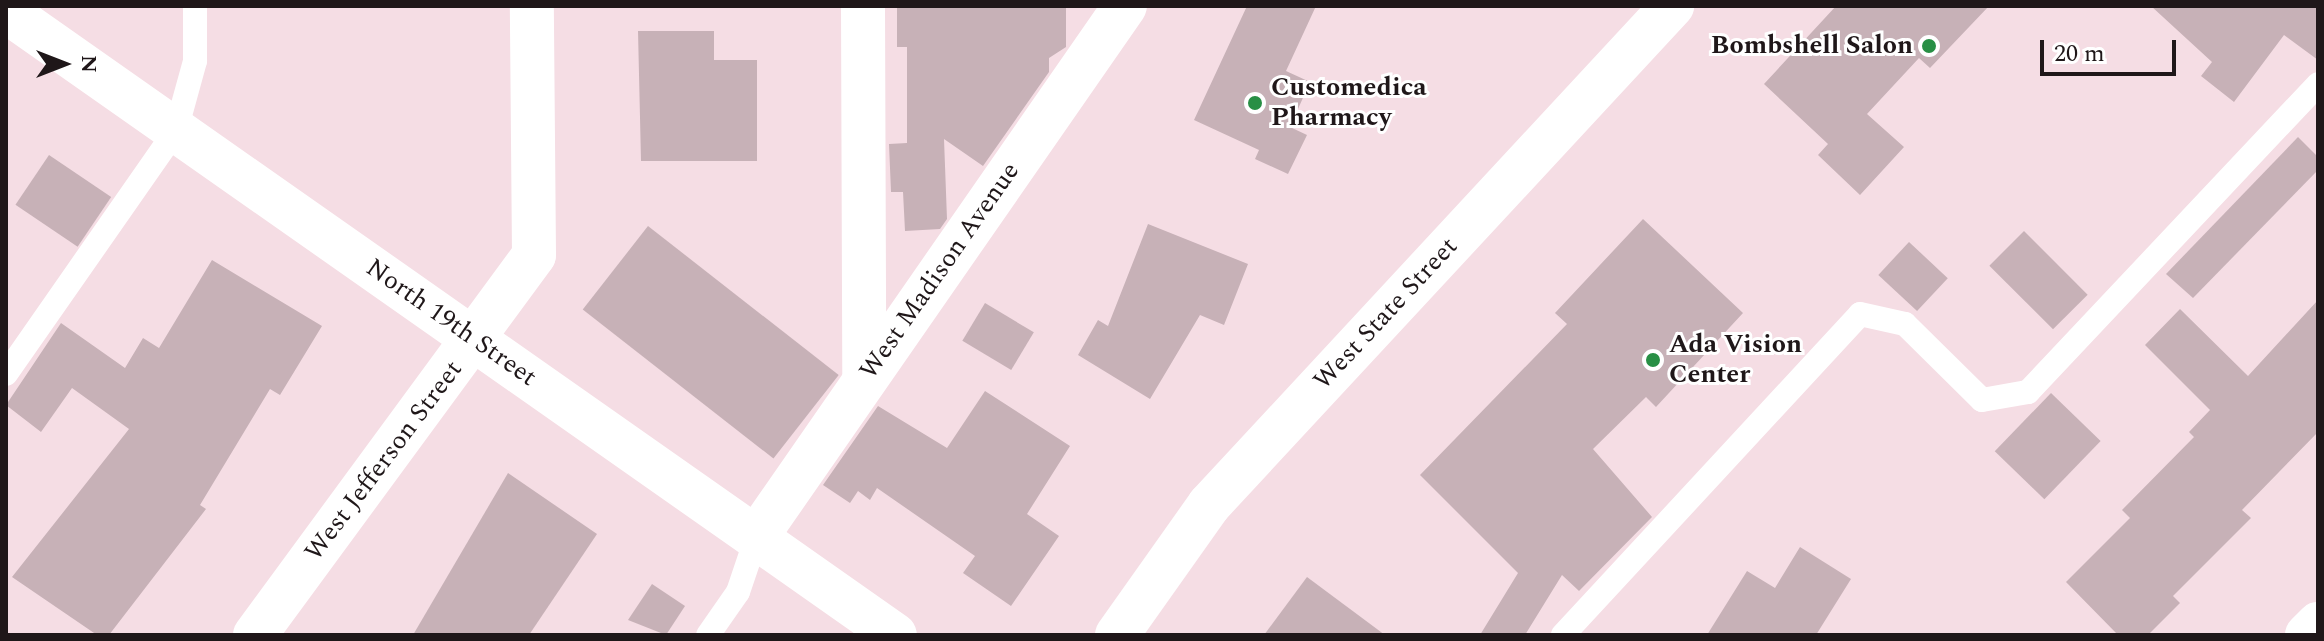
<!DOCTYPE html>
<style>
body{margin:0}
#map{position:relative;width:2324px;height:641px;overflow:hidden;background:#f5dde4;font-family:Spectral,serif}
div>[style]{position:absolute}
.building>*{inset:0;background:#c7b1b7;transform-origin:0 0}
.lane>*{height:24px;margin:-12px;padding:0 12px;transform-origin:12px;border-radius:12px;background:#fff}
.street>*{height:44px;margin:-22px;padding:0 22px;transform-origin:22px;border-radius:22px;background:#fff}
.secondary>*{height:44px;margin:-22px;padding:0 22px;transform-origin:22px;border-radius:22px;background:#fff}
.dots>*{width:22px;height:22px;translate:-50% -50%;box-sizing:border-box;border:4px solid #fff;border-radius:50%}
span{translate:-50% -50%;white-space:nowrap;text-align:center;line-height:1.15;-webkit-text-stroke:6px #fff;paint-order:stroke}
.poi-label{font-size:26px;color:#1f1719;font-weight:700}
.right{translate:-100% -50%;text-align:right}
.left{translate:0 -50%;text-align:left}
.street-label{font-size:26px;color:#1f1719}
.frame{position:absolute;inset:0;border:8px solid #1f1719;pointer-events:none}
.north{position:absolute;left:24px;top:24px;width:80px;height:80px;-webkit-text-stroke:6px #fff;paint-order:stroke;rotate:90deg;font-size:22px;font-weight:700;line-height:32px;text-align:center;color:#1f1719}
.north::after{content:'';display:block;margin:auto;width:28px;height:36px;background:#1f1719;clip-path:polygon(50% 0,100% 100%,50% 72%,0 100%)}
.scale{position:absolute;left:2040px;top:40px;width:136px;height:36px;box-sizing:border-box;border:4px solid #1f1719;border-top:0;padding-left:10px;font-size:24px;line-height:28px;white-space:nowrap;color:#1f1719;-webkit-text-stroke:6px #fff;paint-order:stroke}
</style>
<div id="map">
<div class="building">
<i style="clip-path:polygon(897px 6px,1066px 6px,1066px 47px,1049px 58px,1049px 72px,983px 166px,944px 139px,947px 219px,940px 229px,905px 231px,903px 192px,891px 192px,889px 144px,907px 143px,907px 47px,897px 47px)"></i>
<i style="clip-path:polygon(1247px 6px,1316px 6px,1286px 71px,1310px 82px,1290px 127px,1307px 135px,1288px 174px,1255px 159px,1259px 150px,1194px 120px)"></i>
<i style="clip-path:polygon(1836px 6px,1989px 6px,1930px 68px,1919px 58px,1867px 114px,1904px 147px,1860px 195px,1818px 155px,1828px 144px,1764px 84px)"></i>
<i style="clip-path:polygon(2151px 6px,2318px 6px,2318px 60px,2284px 35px,2234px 102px,2201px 76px,2212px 62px)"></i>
<i style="clip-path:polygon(638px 31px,714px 31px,714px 60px,757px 60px,757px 161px,641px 161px)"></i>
<i style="clip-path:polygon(2298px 137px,2318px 157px,2318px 170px,2193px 298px,2166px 274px)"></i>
<i style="left:49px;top:155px;width:75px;height:60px;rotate:34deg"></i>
<i style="clip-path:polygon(1643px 219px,1743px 313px,1656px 407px,1646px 397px,1593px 449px,1652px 517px,1579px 591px,1562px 575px,1525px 635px,1480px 635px,1518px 573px,1420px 475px,1567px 324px,1555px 313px)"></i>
<i style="clip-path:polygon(1148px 224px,1248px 264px,1224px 325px,1200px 315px,1150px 399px,1078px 355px,1098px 320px,1108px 326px)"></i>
<i style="left:648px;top:226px;width:242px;height:106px;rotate:38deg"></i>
<i style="left:2024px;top:231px;width:90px;height:49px;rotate:45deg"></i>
<i style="left:1909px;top:242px;width:53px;height:45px;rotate:43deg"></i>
<i style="clip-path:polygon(212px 260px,322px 326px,280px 395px,270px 389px,200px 505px,206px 509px,109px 635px,97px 635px,12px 577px,129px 429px,72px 388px,41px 432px,6px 405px,61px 323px,125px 368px,143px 338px,159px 348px)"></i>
<i style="clip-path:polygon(2318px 300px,2318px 432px,2242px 510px,2251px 518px,2173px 596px,2180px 603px,2148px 635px,2118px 635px,2066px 582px,2130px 518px,2122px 510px,2194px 437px,2189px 432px,2210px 410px,2145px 345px,2180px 309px,2248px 376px)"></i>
<i style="left:985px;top:303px;width:57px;height:44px;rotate:31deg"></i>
<i style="clip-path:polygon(985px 391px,1070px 446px,1027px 514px,1059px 536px,1011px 606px,963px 573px,975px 556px,877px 488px,870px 500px,858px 491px,850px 503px,823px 485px,878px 406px,947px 448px)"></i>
<i style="left:2051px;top:393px;width:69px;height:81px;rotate:44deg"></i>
<i style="clip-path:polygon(508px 473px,597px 534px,529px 635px,413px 635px)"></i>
<i style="clip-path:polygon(1800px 547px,1851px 579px,1816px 635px,1707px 635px,1747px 571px,1775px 588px)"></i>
<i style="clip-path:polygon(1307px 577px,1385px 635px,1264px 635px)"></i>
<i style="clip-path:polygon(652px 584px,685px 606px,666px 635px,628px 620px)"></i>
</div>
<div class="lane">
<i style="left:6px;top:374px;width:297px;rotate:-55.1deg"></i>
<i style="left:176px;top:130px;width:72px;rotate:-74.6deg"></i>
<i style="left:195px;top:61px;width:55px;rotate:-90deg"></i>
<i style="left:708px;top:635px;width:52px;rotate:-55.1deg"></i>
<i style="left:738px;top:592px;width:59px;rotate:-71.3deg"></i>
<i style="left:1563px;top:635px;width:437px;rotate:-47.2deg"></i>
<i style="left:1860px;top:314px;width:46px;rotate:12.5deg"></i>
<i style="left:1905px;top:324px;width:108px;rotate:44.6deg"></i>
<i style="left:1982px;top:400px;width:47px;rotate:-9.9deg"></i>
<i style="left:2028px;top:392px;width:423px;rotate:-46.7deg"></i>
</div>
<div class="street">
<i style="left:863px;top:6px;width:370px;rotate:89.8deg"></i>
<i style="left:6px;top:11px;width:1086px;rotate:35.07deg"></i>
<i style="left:757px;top:536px;width:645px;rotate:-55.23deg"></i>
<i style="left:255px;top:635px;width:471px;rotate:-53.7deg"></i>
<i style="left:534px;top:255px;width:249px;rotate:-90.5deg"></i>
<i style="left:2307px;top:635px;width:16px;rotate:-45deg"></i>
</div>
<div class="secondary">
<i style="left:1117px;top:635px;width:159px;rotate:-54.7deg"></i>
<i style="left:1209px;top:505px;width:681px;rotate:-47.14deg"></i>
</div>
<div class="dots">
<i style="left:1929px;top:46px;background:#288f45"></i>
<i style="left:1255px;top:103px;background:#288f45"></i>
<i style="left:1653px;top:360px;background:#288f45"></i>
</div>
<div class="poi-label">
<span class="right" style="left:1913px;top:46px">Bombshell Salon</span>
<span class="left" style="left:1271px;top:103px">Customedica<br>Pharmacy</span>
<span class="left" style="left:1669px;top:360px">Ada Vision<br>Center</span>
</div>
<div class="street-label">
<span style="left:940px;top:271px;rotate:-55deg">West Madison Avenue</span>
<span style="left:1386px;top:314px;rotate:-47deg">West State Street</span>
<span style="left:451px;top:323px;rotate:35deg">North 19th Street</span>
<span style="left:384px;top:461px;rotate:-53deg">West Jefferson Street</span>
</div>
<div class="frame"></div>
<div class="north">N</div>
<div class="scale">20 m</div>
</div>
